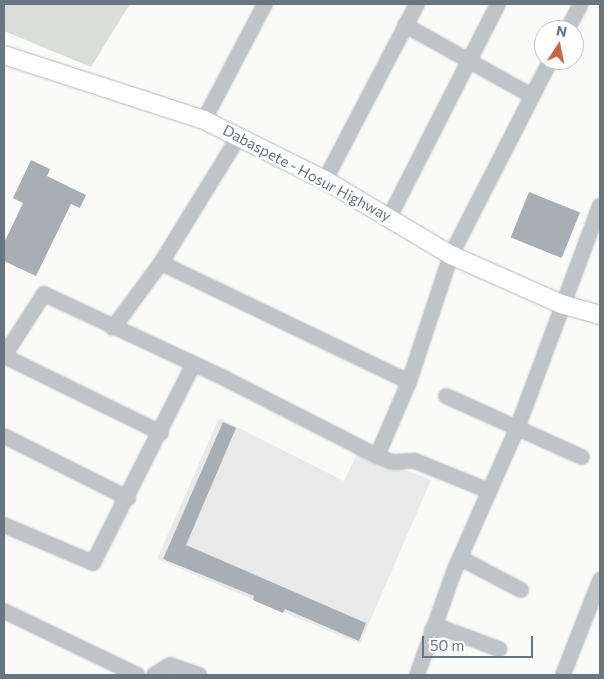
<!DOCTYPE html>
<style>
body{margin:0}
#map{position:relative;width:604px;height:679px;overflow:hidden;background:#fafaf8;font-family:Commissioner,sans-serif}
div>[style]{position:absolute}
.built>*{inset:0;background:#e8e9e8}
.green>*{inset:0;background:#daded8}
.building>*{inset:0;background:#a8afb4;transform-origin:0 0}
.roads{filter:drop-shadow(0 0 1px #b4b8bb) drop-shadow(0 0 1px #b4b8bb)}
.minor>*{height:14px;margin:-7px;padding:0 7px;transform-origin:7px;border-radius:7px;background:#c0c4c7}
.major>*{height:18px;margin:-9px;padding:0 9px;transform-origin:9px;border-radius:9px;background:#fff}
span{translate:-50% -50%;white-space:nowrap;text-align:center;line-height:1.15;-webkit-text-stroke:5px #fff;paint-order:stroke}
.street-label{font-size:15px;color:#68767f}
.frame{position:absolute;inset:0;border:5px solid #68767f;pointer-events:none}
.north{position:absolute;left:534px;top:20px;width:50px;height:50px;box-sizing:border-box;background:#fff;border:1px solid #c3c8cc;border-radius:50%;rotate:11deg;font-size:14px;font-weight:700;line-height:20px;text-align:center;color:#68767f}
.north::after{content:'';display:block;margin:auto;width:18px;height:22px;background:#ce6044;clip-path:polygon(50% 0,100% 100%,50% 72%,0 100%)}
.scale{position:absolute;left:422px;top:636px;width:111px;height:22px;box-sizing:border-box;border:2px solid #68767f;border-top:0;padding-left:6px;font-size:15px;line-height:18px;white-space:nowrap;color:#68767f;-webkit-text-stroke:4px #fff;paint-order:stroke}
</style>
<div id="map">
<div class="built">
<i style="clip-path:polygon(219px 418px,344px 481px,358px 452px,431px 480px,360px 644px,157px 559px)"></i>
</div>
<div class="green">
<i style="clip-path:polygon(4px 4px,130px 4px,91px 67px,4px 31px)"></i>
</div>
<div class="building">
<i style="clip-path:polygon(31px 160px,50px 169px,47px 176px,86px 195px,80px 208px,71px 204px,36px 276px,4px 261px,4px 243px,23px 203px,13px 198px)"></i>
<i style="left:529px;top:192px;width:55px;height:49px;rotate:22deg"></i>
<i style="clip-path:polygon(223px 422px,236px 428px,186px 545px,366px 623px,359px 641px,285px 609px,283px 613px,253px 600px,254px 596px,163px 559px)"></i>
</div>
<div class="roads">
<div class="minor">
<i style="left:405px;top:25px;width:145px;rotate:29.2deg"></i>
<i style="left:567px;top:30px;width:30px;rotate:-62deg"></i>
<i style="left:204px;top:120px;width:131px;rotate:-62.3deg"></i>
<i style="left:325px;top:180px;width:199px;rotate:-62.4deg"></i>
<i style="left:390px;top:216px;width:238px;rotate:-63deg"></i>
<i style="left:161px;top:263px;width:275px;rotate:25.6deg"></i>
<i style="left:113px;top:328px;width:81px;rotate:-53.6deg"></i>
<i style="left:161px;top:263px;width:149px;rotate:-58.4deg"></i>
<i style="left:4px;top:356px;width:74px;rotate:-57.2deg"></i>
<i style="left:44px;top:294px;width:201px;rotate:25deg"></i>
<i style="left:226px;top:379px;width:169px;rotate:27deg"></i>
<i style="left:377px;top:456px;width:17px;rotate:21deg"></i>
<i style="left:393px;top:462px;width:22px;rotate:-3deg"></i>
<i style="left:415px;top:461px;width:80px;rotate:22.1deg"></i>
<i style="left:4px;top:356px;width:175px;rotate:26.1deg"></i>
<i style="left:446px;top:396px;width:149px;rotate:24.2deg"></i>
<i style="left:4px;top:436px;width:139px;rotate:26.6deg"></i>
<i style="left:377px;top:456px;width:81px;rotate:-66.6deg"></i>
<i style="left:409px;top:382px;width:134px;rotate:-71.7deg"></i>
<i style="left:451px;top:255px;width:219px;rotate:-62.9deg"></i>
<i style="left:4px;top:525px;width:97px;rotate:23.1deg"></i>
<i style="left:93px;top:563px;width:222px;rotate:-63.2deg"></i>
<i style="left:460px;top:558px;width:69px;rotate:27.7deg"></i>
<i style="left:4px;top:611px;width:148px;rotate:25.7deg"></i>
<i style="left:432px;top:630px;width:13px;rotate:-4deg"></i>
<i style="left:445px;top:629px;width:58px;rotate:20.3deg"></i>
<i style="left:154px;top:675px;width:19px;rotate:-32deg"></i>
<i style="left:170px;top:665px;width:31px;rotate:19deg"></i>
<i style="left:417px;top:675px;width:113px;rotate:-70.3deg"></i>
<i style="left:455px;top:569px;width:156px;rotate:-66.2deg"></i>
<i style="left:518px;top:426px;width:235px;rotate:-69.6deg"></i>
<i style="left:563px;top:675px;width:102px;rotate:-68.7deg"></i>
</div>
<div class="major">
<i style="left:4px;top:55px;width:210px;rotate:18deg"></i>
<i style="left:204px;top:120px;width:135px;rotate:26.4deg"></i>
<i style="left:325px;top:180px;width:147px;rotate:30.8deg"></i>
<i style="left:451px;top:255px;width:120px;rotate:24deg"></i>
<i style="left:561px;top:304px;width:41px;rotate:15.8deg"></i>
</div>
</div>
<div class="street-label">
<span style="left:307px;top:173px;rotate:28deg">Dabaspete - Hosur Highway</span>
</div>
<div class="frame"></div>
<div class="north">N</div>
<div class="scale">50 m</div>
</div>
